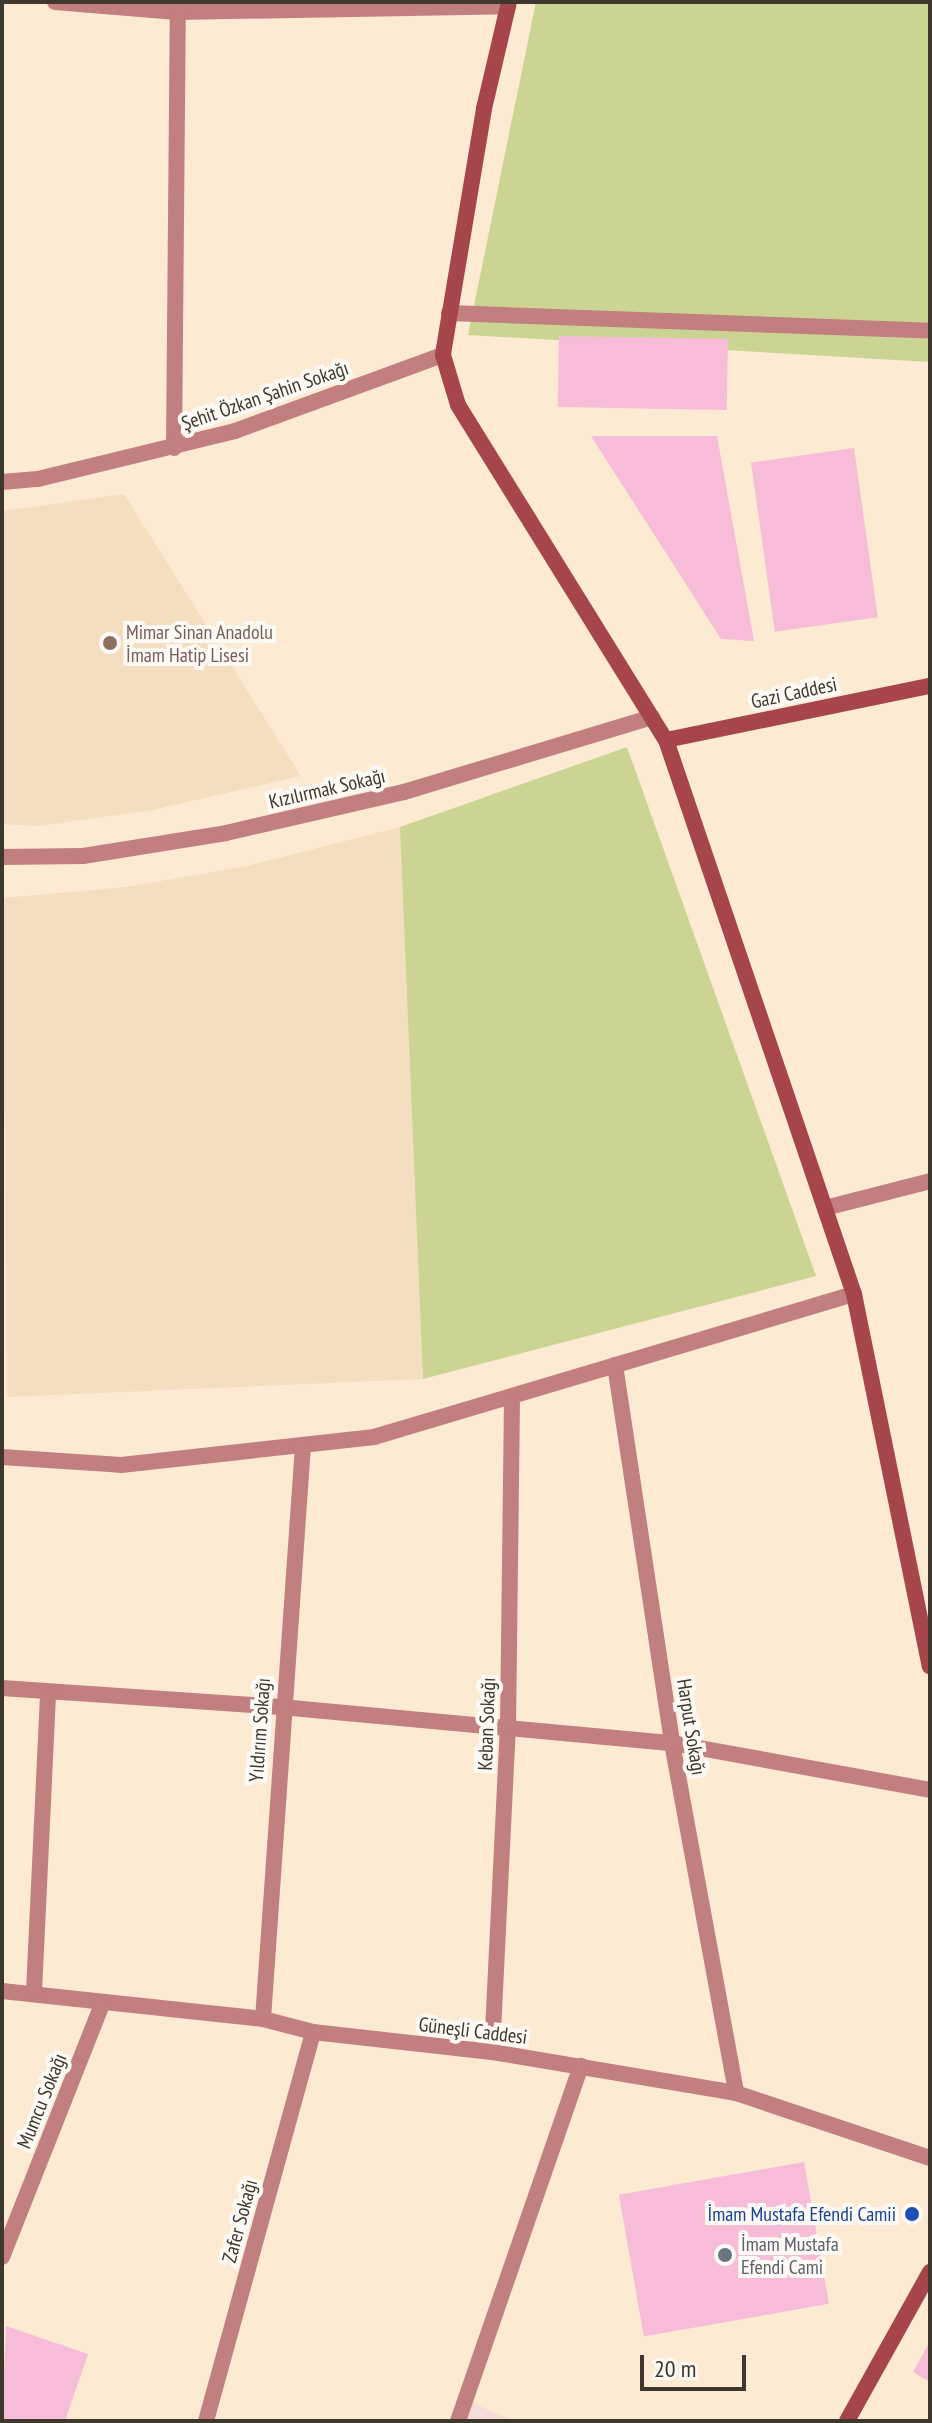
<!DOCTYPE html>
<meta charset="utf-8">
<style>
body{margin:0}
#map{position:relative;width:932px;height:2423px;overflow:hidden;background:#fcead2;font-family:"PT Sans Narrow",sans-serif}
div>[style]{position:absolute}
.industrial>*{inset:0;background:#f6dcd6}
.built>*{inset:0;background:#f4dec0}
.green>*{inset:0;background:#cbd492}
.building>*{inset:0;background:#f7bdd8;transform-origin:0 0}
.street>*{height:16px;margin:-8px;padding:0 8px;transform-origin:8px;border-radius:8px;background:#c27f7f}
.secondary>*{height:16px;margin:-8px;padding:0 8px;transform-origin:8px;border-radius:8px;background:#a6464c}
.dots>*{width:22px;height:22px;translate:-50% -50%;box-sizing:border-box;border:4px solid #fdf9f4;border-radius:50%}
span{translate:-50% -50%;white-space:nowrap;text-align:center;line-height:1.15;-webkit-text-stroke:8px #fdf9f4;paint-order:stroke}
.street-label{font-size:20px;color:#3e372e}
.education-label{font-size:20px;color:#785e54}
.left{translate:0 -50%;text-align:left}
.transit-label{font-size:20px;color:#164399}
.right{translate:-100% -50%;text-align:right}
.worship-label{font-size:20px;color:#5b616d}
.frame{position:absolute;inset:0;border:4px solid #3e372e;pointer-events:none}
.scale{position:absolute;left:640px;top:2355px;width:106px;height:36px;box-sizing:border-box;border:4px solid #3e372e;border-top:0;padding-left:10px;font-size:24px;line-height:28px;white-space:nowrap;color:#3e372e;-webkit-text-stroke:6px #fdf9f4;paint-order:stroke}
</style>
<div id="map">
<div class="industrial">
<i style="clip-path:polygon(463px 2399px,515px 2421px,455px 2421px)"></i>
</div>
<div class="built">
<i style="clip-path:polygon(124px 494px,301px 776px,153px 810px,39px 826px,2px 824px,2px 511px)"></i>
<i style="clip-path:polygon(400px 827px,423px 1379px,7px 1397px,2px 898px,126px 887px,247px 866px)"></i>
</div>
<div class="green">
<i style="clip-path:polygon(536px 2px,930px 2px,930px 362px,468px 335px)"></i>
<i style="clip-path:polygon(627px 747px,816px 1276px,423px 1379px,400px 827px)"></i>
</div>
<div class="building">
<i style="left:559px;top:336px;width:169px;height:71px;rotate:1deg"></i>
<i style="clip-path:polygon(591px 436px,717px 436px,754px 641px,721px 639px)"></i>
<i style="left:854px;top:448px;width:171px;height:104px;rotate:82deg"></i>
<i style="left:804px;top:2162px;width:144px;height:188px;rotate:80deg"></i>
<i style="clip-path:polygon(6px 2326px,88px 2354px,65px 2421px,2px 2421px)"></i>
<i style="clip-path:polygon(930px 2341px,930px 2382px,913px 2372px)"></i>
</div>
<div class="street">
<i style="left:55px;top:2px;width:122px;rotate:4.7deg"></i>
<i style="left:177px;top:12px;width:331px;rotate:-1deg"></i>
<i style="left:449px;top:313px;width:481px;rotate:2.1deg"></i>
<i style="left:174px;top:448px;width:444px;rotate:-89.5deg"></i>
<i style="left:2px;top:482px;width:36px;rotate:-5deg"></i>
<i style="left:38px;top:479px;width:203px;rotate:-13.7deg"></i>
<i style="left:235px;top:431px;width:221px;rotate:-20.1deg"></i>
<i style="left:2px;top:857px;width:81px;rotate:-0.7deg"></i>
<i style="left:83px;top:856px;width:145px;rotate:-9.1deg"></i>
<i style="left:226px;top:833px;width:183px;rotate:-13deg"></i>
<i style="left:404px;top:792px;width:259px;rotate:-16.8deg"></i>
<i style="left:825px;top:1208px;width:108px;rotate:-14.4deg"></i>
<i style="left:615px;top:1365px;width:382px;rotate:81.4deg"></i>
<i style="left:672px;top:1743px;width:356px;rotate:79.6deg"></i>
<i style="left:2px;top:1457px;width:119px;rotate:3.8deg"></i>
<i style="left:121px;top:1465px;width:255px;rotate:-6.3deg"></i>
<i style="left:374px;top:1437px;width:501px;rotate:-16.59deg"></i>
<i style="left:2px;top:1688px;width:280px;rotate:3.9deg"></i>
<i style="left:281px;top:1707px;width:393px;rotate:5.3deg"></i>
<i style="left:672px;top:1743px;width:262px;rotate:10.3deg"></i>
<i style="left:2px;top:1991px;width:262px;rotate:6.1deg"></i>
<i style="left:263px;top:2019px;width:52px;rotate:14.6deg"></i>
<i style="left:313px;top:2032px;width:180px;rotate:6.4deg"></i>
<i style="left:492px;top:2052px;width:247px;rotate:9.5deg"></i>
<i style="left:736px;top:2093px;width:205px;rotate:18.5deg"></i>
<i style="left:34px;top:1992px;width:300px;rotate:-87.3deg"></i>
<i style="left:263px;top:2019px;width:575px;rotate:-86.01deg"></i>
<i style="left:492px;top:2052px;width:325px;rotate:-87.2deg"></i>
<i style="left:508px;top:1727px;width:331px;rotate:-89.3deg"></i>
<i style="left:2px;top:2257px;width:272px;rotate:-68.4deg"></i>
<i style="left:206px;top:2421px;width:403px;rotate:-74.6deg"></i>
<i style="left:458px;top:2421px;width:376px;rotate:-70.9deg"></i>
</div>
<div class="secondary">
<i style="left:509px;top:2px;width:110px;rotate:103.2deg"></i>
<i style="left:484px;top:109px;width:249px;rotate:99.5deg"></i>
<i style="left:443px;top:355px;width:52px;rotate:73.3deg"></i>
<i style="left:458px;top:405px;width:394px;rotate:58.2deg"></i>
<i style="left:666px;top:740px;width:585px;rotate:71.26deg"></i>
<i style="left:854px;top:1294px;width:380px;rotate:78.5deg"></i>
<i style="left:666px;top:740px;width:269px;rotate:-11.6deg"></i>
<i style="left:847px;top:2421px;width:171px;rotate:-60.9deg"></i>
</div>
<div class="dots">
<i style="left:110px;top:643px;background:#8d6e63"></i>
<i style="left:912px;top:2214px;background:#1a4fb4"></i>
<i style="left:725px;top:2255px;background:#6b7280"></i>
</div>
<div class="street-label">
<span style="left:265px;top:396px;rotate:-19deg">Şehit Özkan Şahin Sokağı</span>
<span style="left:794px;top:693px;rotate:-12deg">Gazi Caddesi</span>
<span style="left:327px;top:789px;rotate:-13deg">Kızılırmak Sokağı</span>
<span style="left:487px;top:1724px;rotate:-88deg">Keban Sokağı</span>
<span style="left:691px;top:1727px;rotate:81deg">Harput Sokağı</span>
<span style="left:260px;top:1730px;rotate:-86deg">Yıldırım Sokağı</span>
<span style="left:473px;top:2031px;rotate:7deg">Güneşli Caddesi</span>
<span style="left:42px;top:2101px;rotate:-68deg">Mumcu Sokağı</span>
<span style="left:240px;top:2221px;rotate:-75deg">Zafer Sokağı</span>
</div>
<div class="education-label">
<span class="left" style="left:126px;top:644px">Mimar Sinan Anadolu<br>İmam Hatip Lisesi</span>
</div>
<div class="transit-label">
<span class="right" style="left:896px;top:2214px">İmam Mustafa Efendi Camii</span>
</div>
<div class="worship-label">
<span class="left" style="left:741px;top:2256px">İmam Mustafa<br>Efendi Cami</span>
</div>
<div class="frame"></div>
<div class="scale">20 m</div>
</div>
